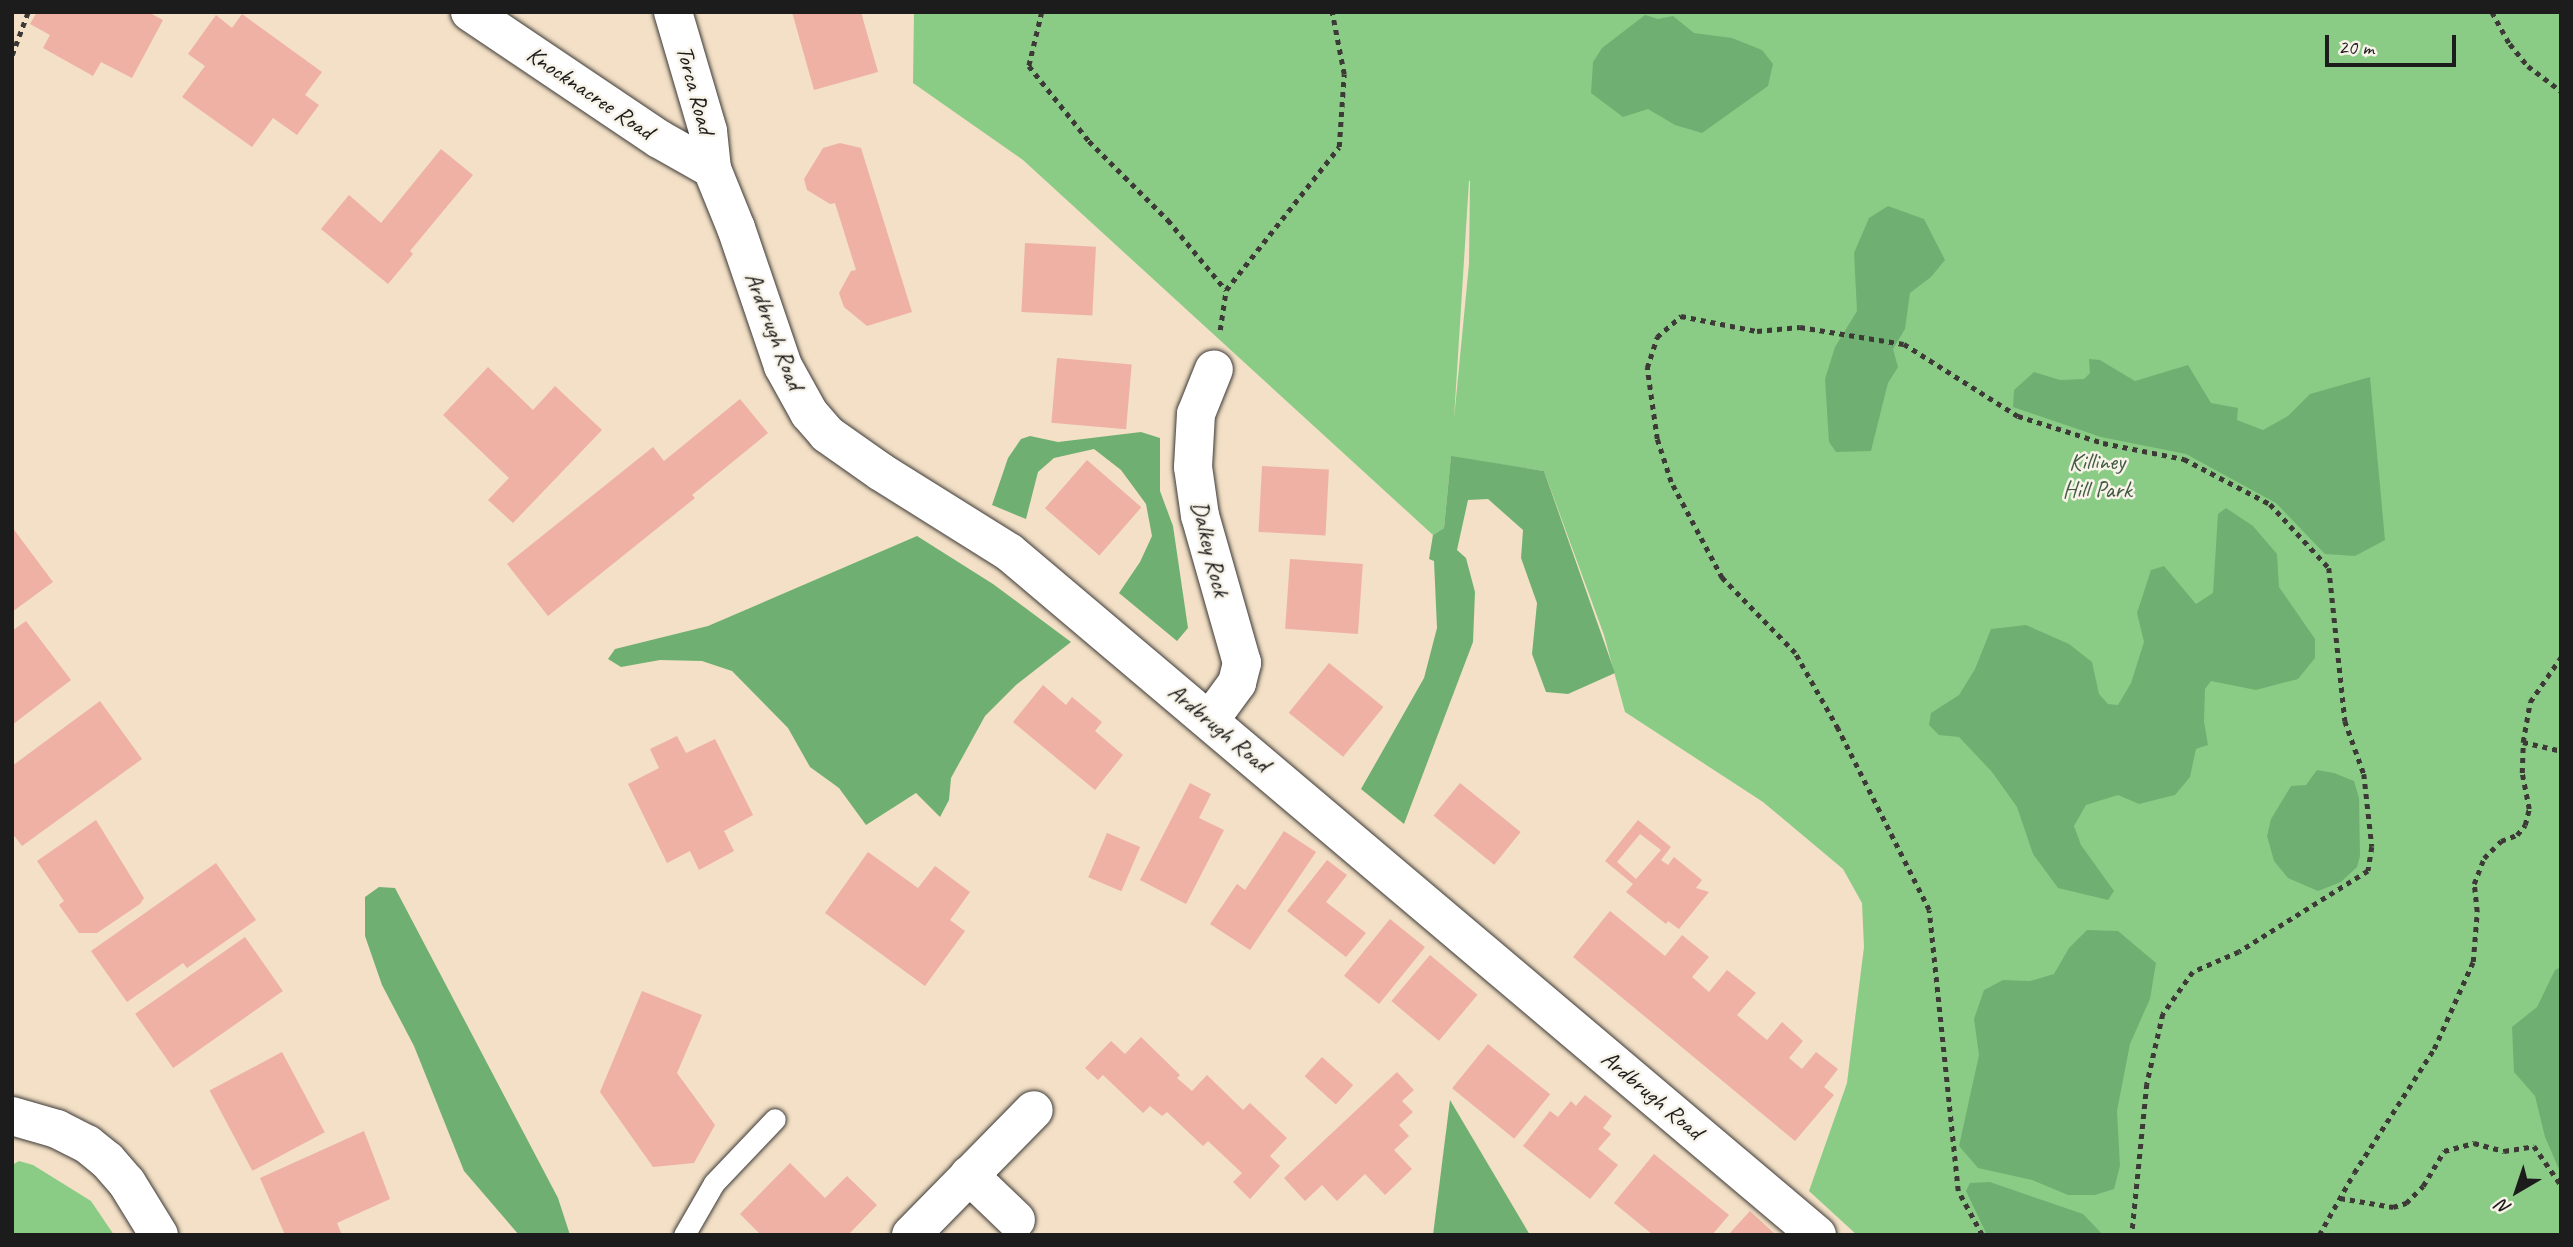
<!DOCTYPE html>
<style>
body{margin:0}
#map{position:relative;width:2573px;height:1247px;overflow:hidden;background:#f3e0c6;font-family:Caveat,sans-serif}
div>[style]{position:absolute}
.green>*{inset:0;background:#8acc85}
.forest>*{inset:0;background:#6fb072}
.building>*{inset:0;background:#eeb1a4;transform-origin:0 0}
.path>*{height:4.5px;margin-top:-2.25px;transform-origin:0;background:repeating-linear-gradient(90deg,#3c3936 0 5px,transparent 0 10px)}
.roads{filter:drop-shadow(0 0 2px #3c3936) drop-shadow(0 0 2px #3c3936)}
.service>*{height:21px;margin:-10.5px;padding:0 10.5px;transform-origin:10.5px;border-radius:10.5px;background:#fff}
.minor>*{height:38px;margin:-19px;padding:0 19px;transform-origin:19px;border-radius:19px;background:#fff}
span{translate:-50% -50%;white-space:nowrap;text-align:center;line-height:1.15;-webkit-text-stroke:5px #f7f3e8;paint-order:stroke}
.street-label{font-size:24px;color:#1c1c1c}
.park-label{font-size:24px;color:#425a41}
.frame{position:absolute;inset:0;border:14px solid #1c1c1c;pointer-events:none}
.north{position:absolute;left:2482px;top:1156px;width:70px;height:70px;-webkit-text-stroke:5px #f7f3e8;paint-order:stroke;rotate:219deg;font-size:19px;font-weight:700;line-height:28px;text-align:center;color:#1c1c1c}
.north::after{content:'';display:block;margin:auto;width:24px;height:32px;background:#1c1c1c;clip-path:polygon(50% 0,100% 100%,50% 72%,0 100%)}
.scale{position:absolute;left:2325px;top:35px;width:131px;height:32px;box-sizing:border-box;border:4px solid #1c1c1c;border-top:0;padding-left:9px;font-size:21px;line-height:24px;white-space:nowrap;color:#1c1c1c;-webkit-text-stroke:5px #f7f3e8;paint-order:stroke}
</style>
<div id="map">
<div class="green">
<i style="clip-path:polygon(evenodd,914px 12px,2561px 12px,2561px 1235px,1857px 1235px,1809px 1191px,1847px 1083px,1864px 947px,1862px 903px,1843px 869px,1763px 802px,1625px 712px,1604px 635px,1544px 471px,1451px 457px,1444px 528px,1433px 535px,1023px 160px,913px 83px,914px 12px,1470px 181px,1469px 264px,1454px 419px,1469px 181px,1470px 181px)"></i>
<i style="clip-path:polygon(19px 1161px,33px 1165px,91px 1201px,114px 1235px,12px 1235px,12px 1165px)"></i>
</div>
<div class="forest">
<i style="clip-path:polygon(1645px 15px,1658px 19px,1673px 16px,1694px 33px,1732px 38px,1762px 50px,1773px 64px,1768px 86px,1702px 133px,1675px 125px,1648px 109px,1623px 117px,1591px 93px,1593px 62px,1602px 48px)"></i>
<i style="clip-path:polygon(1888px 206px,1924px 219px,1945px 260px,1931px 277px,1910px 293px,1905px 329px,1893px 349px,1898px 367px,1888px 383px,1871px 451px,1836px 452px,1829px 442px,1825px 379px,1835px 347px,1857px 311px,1854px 253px,1869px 218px)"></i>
<i style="clip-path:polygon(2089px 359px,2100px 360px,2135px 381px,2188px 365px,2211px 403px,2238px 408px,2237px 420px,2263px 430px,2288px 416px,2310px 394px,2370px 377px,2385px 540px,2355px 556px,2325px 554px,2276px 503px,2186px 454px,2101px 437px,2013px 407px,2014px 390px,2034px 372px,2060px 380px,2084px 379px,2090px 373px)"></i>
<i style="clip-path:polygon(1141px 432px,1160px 438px,1160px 491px,1173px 526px,1188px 628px,1177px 641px,1119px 593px,1140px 562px,1152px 536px,1146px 504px,1121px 470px,1094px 449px,1054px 458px,1038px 472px,1026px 519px,992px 505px,1008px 458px,1021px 439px,1030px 436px,1058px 442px)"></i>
<i style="clip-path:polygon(1451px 456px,1544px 471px,1615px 673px,1568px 694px,1546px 692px,1532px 654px,1537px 603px,1521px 558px,1523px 530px,1488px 499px,1468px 500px,1457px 550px,1466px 558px,1475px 592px,1473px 642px,1404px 824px,1361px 789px,1424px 678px,1437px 628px,1434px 561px,1429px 559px,1433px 535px,1444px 528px)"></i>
<i style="clip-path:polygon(2226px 508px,2253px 526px,2277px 554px,2279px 587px,2315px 639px,2315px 658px,2298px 679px,2256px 690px,2211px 681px,2205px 689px,2204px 721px,2208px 745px,2196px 749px,2190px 777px,2175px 795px,2139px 804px,2118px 795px,2086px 805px,2074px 826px,2081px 845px,2114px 891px,2108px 900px,2058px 888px,2033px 854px,2017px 807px,1992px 772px,1959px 737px,1939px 735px,1929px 725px,1931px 713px,1959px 695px,1975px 669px,1991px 629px,2026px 625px,2069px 644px,2092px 662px,2099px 694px,2108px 704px,2118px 705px,2131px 683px,2144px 642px,2137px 613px,2151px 570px,2164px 566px,2196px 604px,2213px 593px,2218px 514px)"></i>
<i style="clip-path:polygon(917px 536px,993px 584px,1071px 642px,1016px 685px,985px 716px,951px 778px,949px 800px,940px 817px,916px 793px,866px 825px,839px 788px,810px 767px,788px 728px,732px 671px,702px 661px,660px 660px,621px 667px,608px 659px,615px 649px,708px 626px)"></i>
<i style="clip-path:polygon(2317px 770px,2334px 773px,2354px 781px,2359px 798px,2360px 856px,2357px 867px,2341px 882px,2318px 891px,2288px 878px,2274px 861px,2267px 836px,2271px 819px,2291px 786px,2306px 785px)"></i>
<i style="clip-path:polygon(379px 887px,395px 888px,558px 1198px,570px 1235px,519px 1235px,464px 1171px,414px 1046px,382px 985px,365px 936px,365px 897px)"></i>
<i style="clip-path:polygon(2087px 930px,2118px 931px,2156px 963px,2150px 999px,2130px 1044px,2117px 1111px,2120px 1166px,2114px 1189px,2095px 1195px,2068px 1195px,2032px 1180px,1978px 1168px,1959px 1146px,1979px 1055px,1974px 1019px,1984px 990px,2003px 980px,2030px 981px,2054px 974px,2069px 948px)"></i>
<i style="clip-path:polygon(2561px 967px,2561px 1174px,2545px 1137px,2535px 1096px,2514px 1072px,2512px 1027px,2537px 1007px,2555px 970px)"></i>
<i style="clip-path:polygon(1450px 1100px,1530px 1235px,1433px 1235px)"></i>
<i style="clip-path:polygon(1990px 1182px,2083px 1214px,2103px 1235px,1987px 1235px,1966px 1191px,1970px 1183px)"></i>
</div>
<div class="building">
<i style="clip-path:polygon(37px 12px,148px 12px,163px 20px,132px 78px,101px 62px,93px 76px,43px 48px,50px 35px,30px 24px)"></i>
<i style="clip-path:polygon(792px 12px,861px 12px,878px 72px,814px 90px)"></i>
<i style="clip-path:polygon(242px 14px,322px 72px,305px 95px,319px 105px,297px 135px,273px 118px,252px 147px,182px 97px,205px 66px,188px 54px,216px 15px,232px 28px)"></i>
<i style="clip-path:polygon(840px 143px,861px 148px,912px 312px,867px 326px,844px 307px,839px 293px,851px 271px,856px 270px,835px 203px,830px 204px,807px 190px,804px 179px,823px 148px)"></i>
<i style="clip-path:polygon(441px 149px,473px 175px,410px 251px,413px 254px,388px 284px,321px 229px,349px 195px,381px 223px)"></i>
<i style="left:1025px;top:243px;width:71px;height:69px;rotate:3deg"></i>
<i style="left:1057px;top:358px;width:75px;height:65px;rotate:5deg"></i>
<i style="clip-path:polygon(488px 367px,533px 410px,555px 386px,602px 430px,513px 523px,488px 500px,509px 478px,443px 415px)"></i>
<i style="clip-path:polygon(740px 399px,768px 433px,692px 495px,695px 498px,548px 616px,507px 564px,653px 447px,664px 461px)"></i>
<i style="left:1087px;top:460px;width:72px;height:64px;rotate:41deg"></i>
<i style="left:1262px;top:466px;width:67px;height:66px;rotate:3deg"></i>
<i style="clip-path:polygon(12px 527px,53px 582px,12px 612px)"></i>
<i style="left:1290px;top:559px;width:73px;height:70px;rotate:4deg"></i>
<i style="clip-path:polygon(26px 621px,71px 680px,12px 725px,12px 631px)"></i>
<i style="left:1329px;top:663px;width:70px;height:64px;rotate:39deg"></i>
<i style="clip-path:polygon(1043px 685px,1066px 705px,1072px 697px,1102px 722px,1095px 731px,1123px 755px,1095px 790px,1013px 722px)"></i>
<i style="clip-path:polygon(100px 701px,142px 759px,22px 846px,12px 833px,12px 766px)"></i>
<i style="clip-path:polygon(677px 736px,686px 753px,715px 739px,753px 815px,724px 831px,734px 851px,699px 870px,690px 851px,667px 863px,628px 784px,659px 768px,650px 749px)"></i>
<i style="clip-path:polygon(1190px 783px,1211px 794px,1199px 818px,1224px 830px,1186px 904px,1140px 880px)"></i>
<i style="left:1460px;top:783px;width:78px;height:42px;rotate:39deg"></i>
<i style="clip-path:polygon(96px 820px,144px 898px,140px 904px,97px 933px,79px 933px,59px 905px,64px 901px,37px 861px)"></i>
<i style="clip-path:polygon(evenodd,1638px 820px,1671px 847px,1661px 860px,1668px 865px,1674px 857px,1702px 880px,1696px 888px,1709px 892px,1679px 929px,1668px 921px,1666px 924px,1626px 892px,1633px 884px,1605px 861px,1638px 820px,1640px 834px,1661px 850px,1636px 879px,1617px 862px,1640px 834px)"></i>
<i style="clip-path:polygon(1284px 831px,1316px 852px,1250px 950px,1210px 924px,1237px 884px,1245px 890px)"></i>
<i style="left:1107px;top:833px;width:36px;height:48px;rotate:23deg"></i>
<i style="clip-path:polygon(868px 852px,918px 888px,935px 866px,970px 892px,950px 920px,965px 931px,925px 986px,825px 913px)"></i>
<i style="clip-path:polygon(1327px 860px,1347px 875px,1326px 902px,1366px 933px,1346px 957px,1287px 911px)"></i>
<i style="clip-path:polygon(216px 863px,256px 920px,187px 968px,183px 963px,127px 1002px,91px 951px)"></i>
<i style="clip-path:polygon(1610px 911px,1665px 956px,1682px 935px,1709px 957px,1692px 977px,1709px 992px,1727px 970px,1756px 993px,1737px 1015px,1767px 1040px,1782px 1022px,1803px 1041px,1789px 1058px,1802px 1069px,1816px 1052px,1838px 1069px,1824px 1087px,1834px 1095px,1795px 1141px,1573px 957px)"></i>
<i style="left:1390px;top:919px;width:45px;height:73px;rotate:39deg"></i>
<i style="left:245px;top:937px;width:66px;height:134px;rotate:55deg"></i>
<i style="left:1430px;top:955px;width:62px;height:60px;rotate:40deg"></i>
<i style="clip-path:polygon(642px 991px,702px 1015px,677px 1073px,715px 1125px,694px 1163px,653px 1167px,600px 1092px)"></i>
<i style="clip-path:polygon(1141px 1037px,1180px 1075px,1177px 1078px,1192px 1091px,1207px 1075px,1243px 1110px,1250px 1103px,1287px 1138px,1270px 1156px,1280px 1166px,1250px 1199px,1233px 1182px,1242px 1173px,1208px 1141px,1203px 1146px,1167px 1112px,1162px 1116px,1150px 1106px,1143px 1113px,1103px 1075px,1098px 1080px,1085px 1068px,1111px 1041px,1125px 1054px)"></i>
<i style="left:1488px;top:1044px;width:80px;height:57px;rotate:39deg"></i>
<i style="left:282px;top:1052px;width:91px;height:82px;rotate:62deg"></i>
<i style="left:1322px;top:1057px;width:42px;height:26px;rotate:42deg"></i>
<i style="clip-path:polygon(1397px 1072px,1414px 1090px,1402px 1101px,1413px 1112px,1399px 1125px,1409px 1136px,1394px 1150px,1412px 1169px,1385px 1195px,1365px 1174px,1337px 1201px,1322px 1185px,1305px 1201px,1284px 1178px)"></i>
<i style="clip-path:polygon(1585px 1095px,1612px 1116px,1603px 1128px,1611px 1134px,1598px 1149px,1618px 1165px,1590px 1199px,1523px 1146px,1550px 1111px,1558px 1117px,1571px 1101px,1576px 1106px)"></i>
<i style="clip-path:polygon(364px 1131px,390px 1199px,337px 1223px,342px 1235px,285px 1235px,260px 1178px)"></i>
<i style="clip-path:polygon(1654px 1154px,1729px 1215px,1712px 1235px,1653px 1235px,1614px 1203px)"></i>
<i style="clip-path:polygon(790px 1163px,825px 1198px,847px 1176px,877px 1205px,848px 1235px,761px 1235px,740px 1214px)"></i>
<i style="clip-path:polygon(1750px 1211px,1776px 1235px,1728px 1235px)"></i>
</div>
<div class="path">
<i style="left:1042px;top:12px;width:56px;rotate:103.5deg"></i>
<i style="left:1029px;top:66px;width:96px;rotate:51.3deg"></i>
<i style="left:1089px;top:141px;width:112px;rotate:45deg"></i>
<i style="left:1168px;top:220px;width:91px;rotate:50.4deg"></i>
<i style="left:2492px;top:12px;width:37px;rotate:61deg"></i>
<i style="left:2510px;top:44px;width:28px;rotate:51deg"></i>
<i style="left:2528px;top:66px;width:41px;rotate:37.1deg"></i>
<i style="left:12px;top:55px;width:46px;rotate:-69.6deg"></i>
<i style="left:1220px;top:330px;width:40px;rotate:-81.5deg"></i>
<i style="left:1226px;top:290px;width:182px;rotate:-51.7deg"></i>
<i style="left:1339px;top:147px;width:73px;rotate:-86.1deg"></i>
<i style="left:1344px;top:74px;width:63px;rotate:-101deg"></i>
<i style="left:2523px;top:742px;width:39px;rotate:13deg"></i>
<i style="left:2340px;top:1198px;width:54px;rotate:9.6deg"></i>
<i style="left:2393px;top:1207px;width:14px;rotate:-17deg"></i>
<i style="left:2406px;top:1203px;width:24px;rotate:-45deg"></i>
<i style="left:2423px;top:1186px;width:41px;rotate:-59deg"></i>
<i style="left:2444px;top:1151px;width:31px;rotate:-15deg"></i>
<i style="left:2474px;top:1143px;width:31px;rotate:15deg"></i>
<i style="left:2504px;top:1151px;width:30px;rotate:-9deg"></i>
<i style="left:2534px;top:1146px;width:47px;rotate:55.3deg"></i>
<i style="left:1982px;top:1235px;width:50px;rotate:-118.6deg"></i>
<i style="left:1958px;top:1191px;width:282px;rotate:-95.9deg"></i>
<i style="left:1929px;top:910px;width:203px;rotate:-116.7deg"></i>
<i style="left:1838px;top:729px;width:87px;rotate:-119.5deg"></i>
<i style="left:1795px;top:653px;width:105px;rotate:-134.2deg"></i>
<i style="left:1722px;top:578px;width:109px;rotate:-118deg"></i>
<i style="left:1671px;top:482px;width:45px;rotate:-108deg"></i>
<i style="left:1657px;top:439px;width:72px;rotate:-98deg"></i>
<i style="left:1647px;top:368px;width:33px;rotate:-72deg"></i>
<i style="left:1657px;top:337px;width:32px;rotate:-41deg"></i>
<i style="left:1681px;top:316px;width:77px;rotate:11.2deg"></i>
<i style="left:1757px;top:331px;width:43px;rotate:-5.3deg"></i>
<i style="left:1800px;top:327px;width:105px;rotate:9.3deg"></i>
<i style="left:1904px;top:344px;width:135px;rotate:32.3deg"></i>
<i style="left:2018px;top:416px;width:89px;rotate:17.6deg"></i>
<i style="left:2103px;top:443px;width:83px;rotate:11.2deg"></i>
<i style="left:2184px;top:459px;width:97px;rotate:27.6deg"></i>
<i style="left:2270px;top:504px;width:87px;rotate:47.3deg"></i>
<i style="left:2329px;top:568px;width:154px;rotate:84deg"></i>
<i style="left:2345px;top:721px;width:56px;rotate:70.3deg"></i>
<i style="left:2364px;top:774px;width:73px;rotate:83.7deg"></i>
<i style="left:2372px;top:847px;width:24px;rotate:99deg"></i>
<i style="left:2368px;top:871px;width:152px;rotate:147.9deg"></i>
<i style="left:2239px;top:952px;width:50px;rotate:156.5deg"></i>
<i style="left:2193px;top:972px;width:52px;rotate:125.5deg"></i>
<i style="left:2163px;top:1014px;width:72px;rotate:102.9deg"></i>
<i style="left:2147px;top:1084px;width:152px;rotate:95.7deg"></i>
<i style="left:2319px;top:1235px;width:71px;rotate:-60.6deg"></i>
<i style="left:2354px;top:1173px;width:148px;rotate:-57.2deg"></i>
<i style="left:2434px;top:1049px;width:95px;rotate:-65.9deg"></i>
<i style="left:2473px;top:962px;width:50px;rotate:-85.4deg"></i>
<i style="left:2477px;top:912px;width:28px;rotate:-96deg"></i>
<i style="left:2474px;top:884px;width:28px;rotate:-69deg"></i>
<i style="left:2484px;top:858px;width:24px;rotate:-45deg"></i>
<i style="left:2501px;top:841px;width:17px;rotate:-21deg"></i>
<i style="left:2517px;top:835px;width:13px;rotate:-51deg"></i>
<i style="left:2525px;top:825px;width:16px;rotate:-76deg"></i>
<i style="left:2529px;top:809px;width:37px;rotate:-101deg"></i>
<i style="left:2522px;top:773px;width:31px;rotate:-88deg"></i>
<i style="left:2523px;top:742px;width:41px;rotate:-80.1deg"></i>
<i style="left:2530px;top:702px;width:55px;rotate:-55.4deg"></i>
</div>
<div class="roads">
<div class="service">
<i style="left:684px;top:1235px;width:60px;rotate:-60deg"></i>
<i style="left:714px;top:1183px;width:88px;rotate:-46.4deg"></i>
</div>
<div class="minor">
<i style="left:470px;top:12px;width:228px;rotate:33.9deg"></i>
<i style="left:659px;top:139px;width:61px;rotate:29.5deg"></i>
<i style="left:712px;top:169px;width:64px;rotate:67.9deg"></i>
<i style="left:736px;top:228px;width:146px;rotate:71.2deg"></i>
<i style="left:783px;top:366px;width:54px;rotate:61deg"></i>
<i style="left:809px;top:413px;width:28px;rotate:49deg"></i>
<i style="left:827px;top:434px;width:66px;rotate:35.1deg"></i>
<i style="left:881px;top:472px;width:151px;rotate:32deg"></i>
<i style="left:1009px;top:552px;width:1058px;rotate:40.21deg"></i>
<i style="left:673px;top:12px;width:124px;rotate:73.6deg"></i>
<i style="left:708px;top:131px;width:38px;rotate:84deg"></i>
<i style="left:1210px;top:720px;width:46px;rotate:-53.9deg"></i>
<i style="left:1237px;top:683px;width:21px;rotate:-76deg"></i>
<i style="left:1242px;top:663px;width:153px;rotate:-105.9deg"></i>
<i style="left:1200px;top:516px;width:49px;rotate:-98.1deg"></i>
<i style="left:1193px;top:467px;width:53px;rotate:-86.8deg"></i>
<i style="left:1196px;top:414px;width:48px;rotate:-68.2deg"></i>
<i style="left:12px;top:1116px;width:47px;rotate:16.1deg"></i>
<i style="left:57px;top:1129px;width:34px;rotate:27deg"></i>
<i style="left:87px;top:1144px;width:26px;rotate:39deg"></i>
<i style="left:107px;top:1160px;width:30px;rotate:49deg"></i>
<i style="left:127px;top:1183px;width:61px;rotate:58.4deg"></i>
<i style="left:969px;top:1175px;width:65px;rotate:43.8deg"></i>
<i style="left:911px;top:1235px;width:175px;rotate:-45.5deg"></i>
</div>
</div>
<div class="street-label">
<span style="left:695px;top:90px;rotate:75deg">Torca Road</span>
<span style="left:590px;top:93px;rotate:34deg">Knocknacree Road</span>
<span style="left:774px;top:331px;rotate:69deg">Ardbrugh Road</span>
<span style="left:1210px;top:549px;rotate:76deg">Dalkey Rock</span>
<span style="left:1219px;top:728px;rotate:40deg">Ardbrugh Road</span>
<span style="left:1652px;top:1095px;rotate:40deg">Ardbrugh Road</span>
</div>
<div class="park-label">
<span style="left:2097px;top:476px">Killiney<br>Hill Park</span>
</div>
<div class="frame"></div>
<div class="north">N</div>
<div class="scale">20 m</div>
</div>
